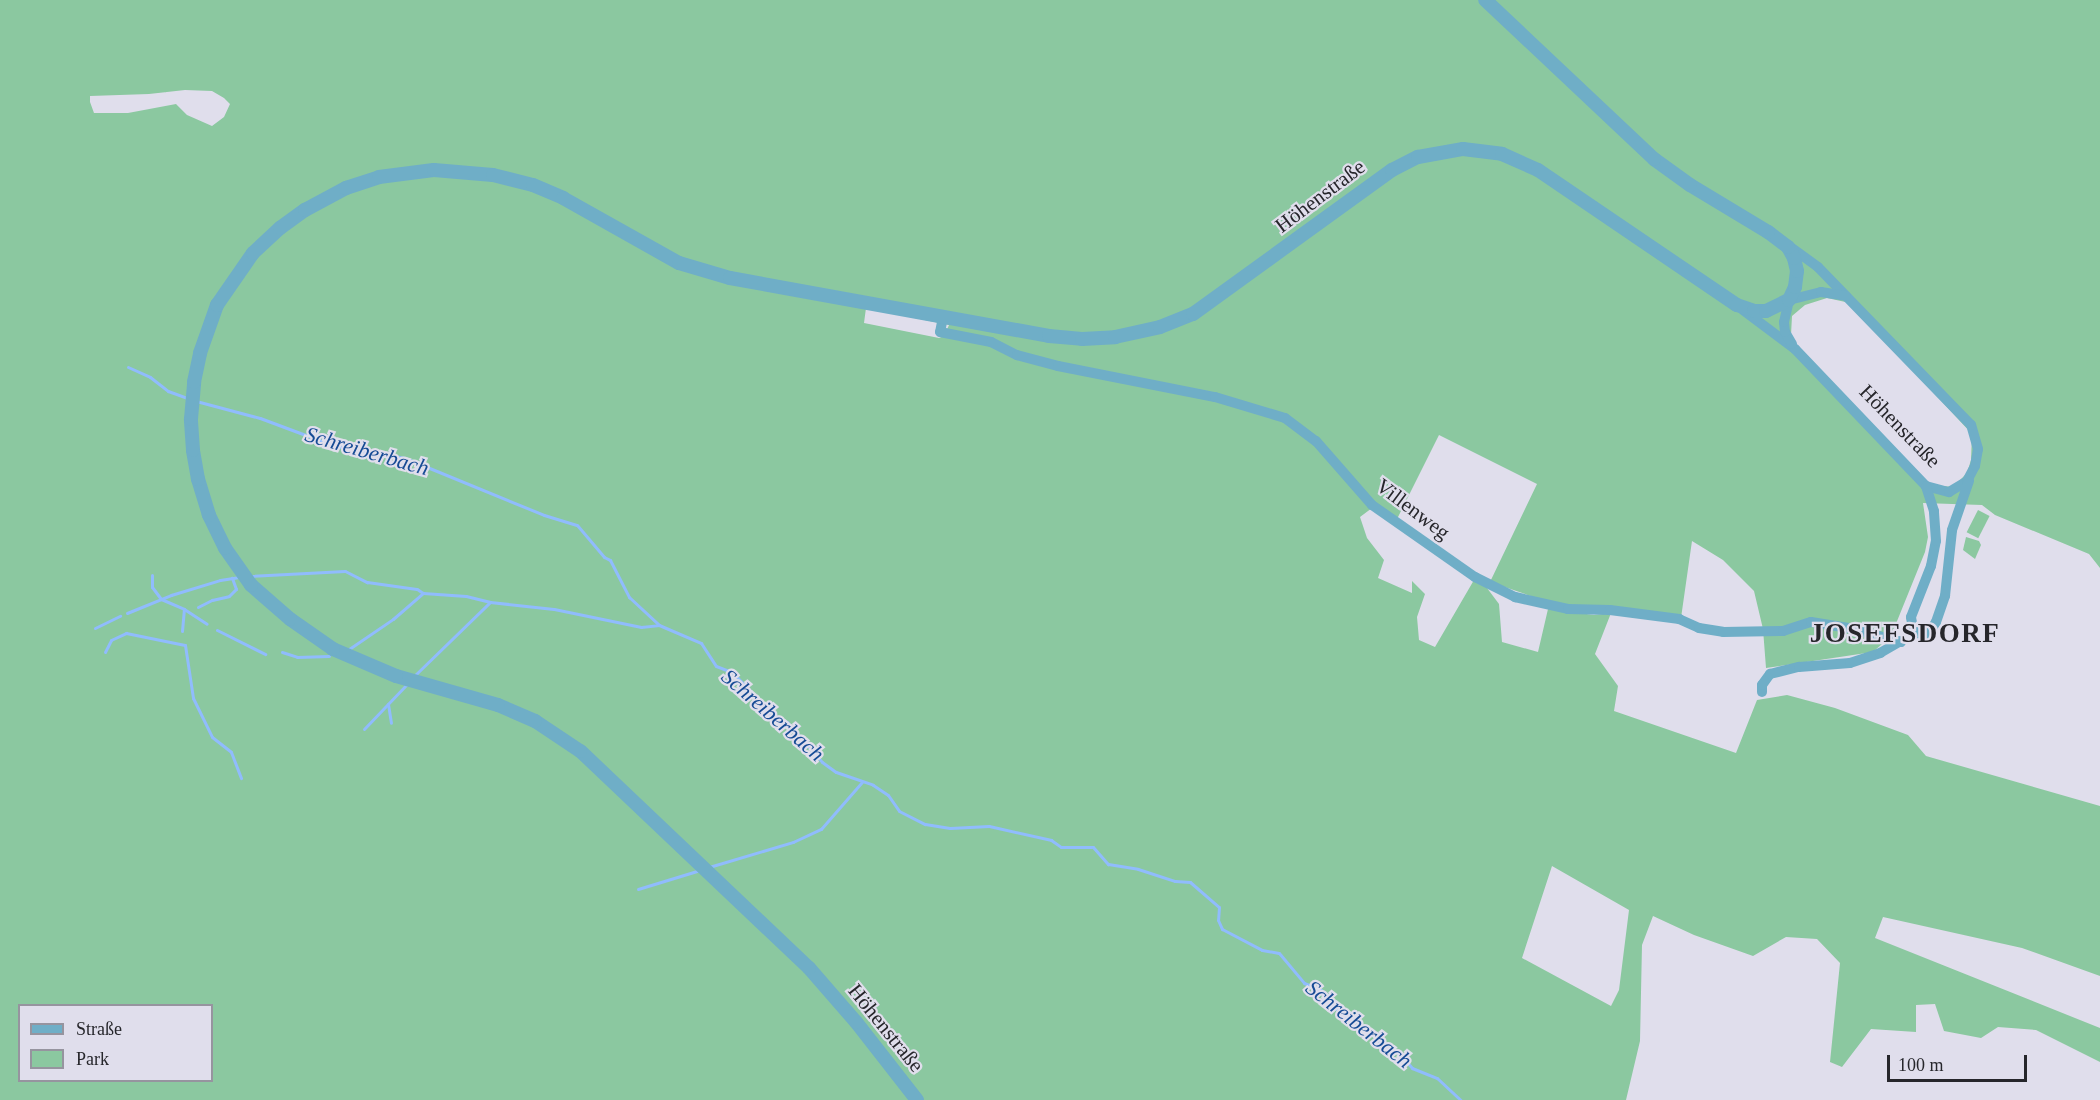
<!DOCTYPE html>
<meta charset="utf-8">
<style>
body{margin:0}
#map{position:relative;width:2100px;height:1100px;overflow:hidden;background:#e0deec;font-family:"Times New Roman",serif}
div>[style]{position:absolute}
.green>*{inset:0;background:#8bc8a0;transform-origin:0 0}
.stream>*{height:3px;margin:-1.5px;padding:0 1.5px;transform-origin:1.5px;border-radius:1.5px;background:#90bcfd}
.minor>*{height:10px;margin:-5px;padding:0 5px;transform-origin:5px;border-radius:5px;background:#6faec7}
.tertiary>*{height:14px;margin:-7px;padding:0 7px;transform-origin:7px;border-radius:7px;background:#6faec7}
span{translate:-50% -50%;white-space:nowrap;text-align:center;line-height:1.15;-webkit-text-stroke:4.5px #e0deec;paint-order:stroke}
.street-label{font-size:21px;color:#26262b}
.water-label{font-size:22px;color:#164b95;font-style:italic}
.district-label{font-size:27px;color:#26262b;font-weight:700;letter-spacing:1.5px}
.legend{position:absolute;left:18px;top:1004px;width:195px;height:78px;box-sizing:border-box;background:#e0deec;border:2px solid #96949f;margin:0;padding:8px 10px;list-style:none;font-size:18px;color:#26262b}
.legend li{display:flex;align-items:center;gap:12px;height:30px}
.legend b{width:30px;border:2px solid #96949f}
.scale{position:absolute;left:1887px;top:1055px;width:140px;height:27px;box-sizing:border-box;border:3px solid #26262b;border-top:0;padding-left:8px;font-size:18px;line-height:21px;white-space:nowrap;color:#26262b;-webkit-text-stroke:4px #e0deec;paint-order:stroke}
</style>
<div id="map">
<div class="green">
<i style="clip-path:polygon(evenodd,0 0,2100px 0,2100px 568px,2089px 554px,1995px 515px,1982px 505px,1923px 503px,1928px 537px,1925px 552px,1891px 636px,1873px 652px,1766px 668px,1763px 629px,1754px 591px,1723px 560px,1692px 541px,1681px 618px,1557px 605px,1490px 582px,1537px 484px,1439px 435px,1396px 521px,1376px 505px,1360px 517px,1367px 538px,1384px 560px,1378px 578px,1412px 593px,1412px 581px,1425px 594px,1417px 617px,1419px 640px,1435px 647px,1474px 580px,1484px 584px,1499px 604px,1502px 642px,1538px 652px,1548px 609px,1594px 615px,1611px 613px,1595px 654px,1618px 686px,1614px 711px,1736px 753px,1757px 700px,1787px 695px,1835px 708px,1908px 735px,1926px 756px,2100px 806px,2100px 976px,2022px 948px,1883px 917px,1875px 938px,2100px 1028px,2100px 1062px,2036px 1030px,1998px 1027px,1981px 1038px,1944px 1031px,1935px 1004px,1916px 1005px,1916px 1032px,1871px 1029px,1842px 1067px,1830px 1062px,1840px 963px,1817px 939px,1786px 937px,1753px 956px,1694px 935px,1653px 916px,1642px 945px,1640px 1041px,1626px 1100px,0 1100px,0 0,185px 90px,212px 91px,224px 98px,230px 104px,224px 117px,212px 126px,187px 115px,176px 104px,128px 113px,94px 113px,90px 102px,90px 96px,149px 94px,185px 90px,0 0,1827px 298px,1850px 303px,1972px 434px,1971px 460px,1967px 473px,1953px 487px,1933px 485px,1923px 478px,1796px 345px,1791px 335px,1792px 316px,1805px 305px,1827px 298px,0 0,866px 308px,949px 325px,944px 336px,939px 338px,864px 323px,866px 308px,0 0,1552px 866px,1629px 910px,1619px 990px,1611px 1006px,1522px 958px,1552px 866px,0 0,20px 1006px,212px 1006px,212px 1080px,20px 1080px,20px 1006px)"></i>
<i style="left:1978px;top:510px;width:13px;height:25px;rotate:27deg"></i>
<i style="clip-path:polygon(1966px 537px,1979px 541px,1981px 545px,1975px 559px,1963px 550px)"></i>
</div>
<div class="stream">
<i style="left:128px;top:367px;width:24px;rotate:24deg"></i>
<i style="left:150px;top:377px;width:23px;rotate:38deg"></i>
<i style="left:168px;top:391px;width:23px;rotate:20deg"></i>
<i style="left:196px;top:401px;width:66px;rotate:14.9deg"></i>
<i style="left:260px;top:418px;width:80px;rotate:20.5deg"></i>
<i style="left:335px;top:446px;width:71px;rotate:9.7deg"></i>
<i style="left:405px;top:458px;width:150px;rotate:22.3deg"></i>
<i style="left:544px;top:515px;width:34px;rotate:17deg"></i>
<i style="left:577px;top:525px;width:42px;rotate:49.8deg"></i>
<i style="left:604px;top:557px;width:7px;rotate:27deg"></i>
<i style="left:610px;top:560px;width:42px;rotate:62.8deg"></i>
<i style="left:629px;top:597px;width:41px;rotate:43deg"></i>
<i style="left:659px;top:625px;width:46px;rotate:23.2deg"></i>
<i style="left:701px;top:643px;width:27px;rotate:57deg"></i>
<i style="left:716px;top:666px;width:17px;rotate:21deg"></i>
<i style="left:732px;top:672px;width:37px;rotate:46deg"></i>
<i style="left:758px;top:699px;width:21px;rotate:55deg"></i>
<i style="left:770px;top:716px;width:18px;rotate:19deg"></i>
<i style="left:787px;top:722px;width:53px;rotate:48.8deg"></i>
<i style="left:822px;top:762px;width:17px;rotate:36deg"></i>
<i style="left:836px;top:772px;width:39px;rotate:19deg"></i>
<i style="left:873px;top:785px;width:18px;rotate:34deg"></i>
<i style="left:888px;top:795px;width:19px;rotate:55deg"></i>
<i style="left:899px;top:811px;width:29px;rotate:27deg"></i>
<i style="left:925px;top:824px;width:25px;rotate:9deg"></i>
<i style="left:950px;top:828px;width:39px;rotate:-3deg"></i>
<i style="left:989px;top:826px;width:64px;rotate:12.7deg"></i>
<i style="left:1051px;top:840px;width:12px;rotate:35deg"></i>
<i style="left:1061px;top:847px;width:32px"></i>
<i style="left:1093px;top:847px;width:23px;rotate:49deg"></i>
<i style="left:1108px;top:864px;width:30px;rotate:9deg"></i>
<i style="left:1138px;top:869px;width:39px;rotate:18deg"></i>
<i style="left:1175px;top:881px;width:15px;rotate:4deg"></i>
<i style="left:1190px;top:882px;width:38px;rotate:41deg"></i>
<i style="left:1219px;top:907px;width:13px;rotate:94deg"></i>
<i style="left:1218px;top:920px;width:10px;rotate:66deg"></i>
<i style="left:1222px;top:929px;width:45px;rotate:27.7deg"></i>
<i style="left:1262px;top:950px;width:17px;rotate:10deg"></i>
<i style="left:1279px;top:953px;width:39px;rotate:50deg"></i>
<i style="left:1304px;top:983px;width:18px;rotate:22deg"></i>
<i style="left:1321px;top:990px;width:10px;rotate:61deg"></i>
<i style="left:1326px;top:999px;width:42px;rotate:43.1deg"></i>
<i style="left:1357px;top:1028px;width:20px;rotate:24deg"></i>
<i style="left:1375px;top:1036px;width:11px;rotate:52deg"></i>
<i style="left:1382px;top:1045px;width:19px;rotate:25deg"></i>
<i style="left:1399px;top:1053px;width:20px;rotate:49deg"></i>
<i style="left:1412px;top:1068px;width:27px;rotate:22deg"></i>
<i style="left:1437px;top:1078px;width:33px;rotate:43deg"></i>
<i style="left:152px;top:575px;width:12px;rotate:90deg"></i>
<i style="left:152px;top:587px;width:15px;rotate:53deg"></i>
<i style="left:161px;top:599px;width:25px;rotate:23deg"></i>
<i style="left:184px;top:609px;width:27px;rotate:33deg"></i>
<i style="left:251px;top:576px;width:94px;rotate:-3deg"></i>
<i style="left:345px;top:571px;width:25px;rotate:27deg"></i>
<i style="left:367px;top:582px;width:50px;rotate:8deg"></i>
<i style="left:417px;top:589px;width:7px;rotate:34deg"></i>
<i style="left:423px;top:593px;width:43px;rotate:4deg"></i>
<i style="left:466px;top:596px;width:25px;rotate:14deg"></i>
<i style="left:490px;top:602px;width:64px;rotate:6.2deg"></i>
<i style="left:554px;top:609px;width:89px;rotate:11.7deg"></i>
<i style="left:641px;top:627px;width:18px;rotate:-6deg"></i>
<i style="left:198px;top:607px;width:16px;rotate:-27deg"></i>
<i style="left:212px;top:600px;width:17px;rotate:-13deg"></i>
<i style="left:229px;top:596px;width:10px;rotate:-45deg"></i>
<i style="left:236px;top:589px;width:12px;rotate:-110deg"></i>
<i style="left:127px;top:613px;width:48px;rotate:-22.2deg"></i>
<i style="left:171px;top:595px;width:51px;rotate:-17deg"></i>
<i style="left:220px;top:580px;width:18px;rotate:-9deg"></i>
<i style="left:95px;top:628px;width:28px;rotate:-26deg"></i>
<i style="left:217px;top:630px;width:54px;rotate:26.6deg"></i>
<i style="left:182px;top:631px;width:22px;rotate:-85deg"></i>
<i style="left:349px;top:649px;width:53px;rotate:-34.3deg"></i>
<i style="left:393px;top:619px;width:40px;rotate:-41deg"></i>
<i style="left:105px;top:652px;width:13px;rotate:-63deg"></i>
<i style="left:111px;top:640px;width:17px;rotate:-25deg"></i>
<i style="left:126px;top:633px;width:60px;rotate:11.5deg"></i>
<i style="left:185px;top:645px;width:54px;rotate:81.4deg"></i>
<i style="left:193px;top:698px;width:43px;rotate:64deg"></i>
<i style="left:212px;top:737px;width:24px;rotate:38deg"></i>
<i style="left:231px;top:752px;width:28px;rotate:69deg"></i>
<i style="left:282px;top:652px;width:16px;rotate:18deg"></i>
<i style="left:297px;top:657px;width:32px;rotate:-2deg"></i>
<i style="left:414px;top:676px;width:106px;rotate:-44.2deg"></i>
<i style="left:388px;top:704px;width:19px;rotate:81deg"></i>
<i style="left:364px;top:729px;width:64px;rotate:-46.3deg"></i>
<i style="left:709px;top:867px;width:88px;rotate:-16.6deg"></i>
<i style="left:793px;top:842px;width:31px;rotate:-25deg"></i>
<i style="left:821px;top:829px;width:62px;rotate:-48.9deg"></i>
<i style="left:638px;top:889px;width:65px;rotate:-17deg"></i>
</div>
<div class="minor">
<i style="left:1743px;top:310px;width:65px;rotate:36.9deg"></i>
<i style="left:1795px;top:349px;width:190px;rotate:46.3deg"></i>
<i style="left:1926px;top:486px;width:24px;rotate:15deg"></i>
<i style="left:1949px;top:492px;width:21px;rotate:-31deg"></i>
<i style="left:1967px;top:481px;width:17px;rotate:-62deg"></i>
<i style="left:1975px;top:466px;width:17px;rotate:-80deg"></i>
<i style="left:1978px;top:449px;width:25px;rotate:-106deg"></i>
<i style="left:1971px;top:425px;width:220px;rotate:-134.1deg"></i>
<i style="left:1818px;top:267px;width:37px;rotate:-144deg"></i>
<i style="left:943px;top:317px;width:15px;rotate:101deg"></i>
<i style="left:940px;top:332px;width:52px;rotate:11.1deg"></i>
<i style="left:991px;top:342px;width:29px;rotate:27deg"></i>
<i style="left:1017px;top:355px;width:42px;rotate:15deg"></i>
<i style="left:1058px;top:366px;width:160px;rotate:11.2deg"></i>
<i style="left:1215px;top:397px;width:73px;rotate:16.7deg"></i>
<i style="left:1285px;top:418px;width:39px;rotate:37deg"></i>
<i style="left:1316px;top:441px;width:85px;rotate:48.8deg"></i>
<i style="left:1372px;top:505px;width:126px;rotate:35deg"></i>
<i style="left:1475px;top:577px;width:45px;rotate:26.6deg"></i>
<i style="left:1515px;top:597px;width:54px;rotate:12.8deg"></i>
<i style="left:1568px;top:609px;width:42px;rotate:1.4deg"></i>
<i style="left:1610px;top:610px;width:70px;rotate:7.4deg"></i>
<i style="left:1679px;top:619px;width:22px;rotate:24deg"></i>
<i style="left:1699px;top:628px;width:24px;rotate:9deg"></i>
<i style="left:1723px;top:632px;width:60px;rotate:-1deg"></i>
<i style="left:1783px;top:631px;width:29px;rotate:-18deg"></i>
<i style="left:1811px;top:622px;width:38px;rotate:9deg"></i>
<i style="left:1849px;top:628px;width:54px;rotate:15.1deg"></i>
<i style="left:1792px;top:344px;width:14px;rotate:-120deg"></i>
<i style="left:1785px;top:332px;width:10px;rotate:-96deg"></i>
<i style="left:1784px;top:322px;width:23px;rotate:-77deg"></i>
<i style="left:1789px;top:300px;width:33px;rotate:-14deg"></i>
<i style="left:1821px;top:292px;width:25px;rotate:9deg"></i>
<i style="left:1914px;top:633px;width:14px;rotate:4deg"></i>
<i style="left:1928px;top:634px;width:14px;rotate:-56deg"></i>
<i style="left:1936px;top:622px;width:28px;rotate:-71deg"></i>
<i style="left:1945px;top:596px;width:66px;rotate:-83.9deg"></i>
<i style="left:1952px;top:530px;width:52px;rotate:-70.9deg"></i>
<i style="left:1914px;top:633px;width:16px;rotate:-101deg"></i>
<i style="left:1911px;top:617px;width:55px;rotate:-68.6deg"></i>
<i style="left:1931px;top:566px;width:25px;rotate:-79deg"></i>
<i style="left:1936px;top:541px;width:30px;rotate:-94deg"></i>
<i style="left:1934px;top:511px;width:26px;rotate:-108deg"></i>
<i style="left:1762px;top:692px;width:7px;rotate:-90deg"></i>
<i style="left:1762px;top:685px;width:14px;rotate:-54deg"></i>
<i style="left:1770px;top:674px;width:30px;rotate:-14deg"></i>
<i style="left:1799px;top:667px;width:51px;rotate:-4.5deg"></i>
<i style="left:1850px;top:663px;width:32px;rotate:-18deg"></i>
<i style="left:1880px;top:653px;width:24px;rotate:-30deg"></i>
</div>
<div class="tertiary">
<i style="left:917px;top:1100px;width:99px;rotate:-128deg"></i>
<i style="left:856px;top:1022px;width:72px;rotate:-131deg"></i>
<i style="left:809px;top:968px;width:315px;rotate:-136.5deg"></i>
<i style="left:580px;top:751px;width:54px;rotate:-146.3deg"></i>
<i style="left:535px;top:721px;width:40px;rotate:-156.6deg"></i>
<i style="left:498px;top:705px;width:106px;rotate:-164.1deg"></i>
<i style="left:396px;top:676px;width:69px;rotate:-156.8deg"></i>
<i style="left:333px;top:649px;width:52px;rotate:-145.1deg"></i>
<i style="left:290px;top:619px;width:52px;rotate:-138.9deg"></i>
<i style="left:251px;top:585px;width:45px;rotate:-125.1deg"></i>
<i style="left:225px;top:548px;width:37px;rotate:-116deg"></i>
<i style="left:209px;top:515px;width:38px;rotate:-107deg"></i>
<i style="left:198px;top:479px;width:29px;rotate:-100deg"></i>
<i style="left:193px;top:450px;width:31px;rotate:-94deg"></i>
<i style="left:191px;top:419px;width:37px;rotate:-85deg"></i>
<i style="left:194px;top:382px;width:30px;rotate:-78deg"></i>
<i style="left:200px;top:353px;width:51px;rotate:-70.5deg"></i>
<i style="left:217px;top:305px;width:63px;rotate:-55.3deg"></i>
<i style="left:253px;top:253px;width:37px;rotate:-43deg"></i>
<i style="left:280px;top:228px;width:31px;rotate:-36deg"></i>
<i style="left:305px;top:210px;width:47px;rotate:-28.2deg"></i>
<i style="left:346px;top:188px;width:35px;rotate:-18deg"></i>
<i style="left:379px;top:177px;width:55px;rotate:-7.3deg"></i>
<i style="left:434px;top:170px;width:59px;rotate:4.8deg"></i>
<i style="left:493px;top:175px;width:41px;rotate:14deg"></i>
<i style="left:533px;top:185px;width:33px;rotate:23deg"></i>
<i style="left:563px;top:198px;width:133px;rotate:29.3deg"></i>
<i style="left:679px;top:263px;width:53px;rotate:16.4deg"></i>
<i style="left:730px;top:278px;width:324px;rotate:10.3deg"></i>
<i style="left:1049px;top:336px;width:33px;rotate:5deg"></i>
<i style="left:1082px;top:339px;width:33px;rotate:-3deg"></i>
<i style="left:1115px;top:337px;width:46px;rotate:-12.5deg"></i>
<i style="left:1160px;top:327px;width:35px;rotate:-22deg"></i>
<i style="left:1193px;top:314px;width:246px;rotate:-35.9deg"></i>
<i style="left:1392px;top:170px;width:29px;rotate:-27deg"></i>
<i style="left:1418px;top:157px;width:46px;rotate:-10.1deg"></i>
<i style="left:1463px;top:149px;width:39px;rotate:7deg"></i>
<i style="left:1502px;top:154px;width:39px;rotate:24deg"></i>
<i style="left:1538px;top:170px;width:240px;rotate:34.2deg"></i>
<i style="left:1737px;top:305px;width:18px;rotate:19deg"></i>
<i style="left:1754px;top:311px;width:12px"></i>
<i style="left:1766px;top:311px;width:25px;rotate:-26deg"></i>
<i style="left:1789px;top:300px;width:14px;rotate:-65deg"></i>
<i style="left:1795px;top:287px;width:16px;rotate:-83deg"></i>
<i style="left:1797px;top:271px;width:13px;rotate:-103deg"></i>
<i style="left:1794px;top:258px;width:13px;rotate:-119deg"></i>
<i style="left:1788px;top:247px;width:25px;rotate:-143deg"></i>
<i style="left:1768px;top:232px;width:91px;rotate:-148.9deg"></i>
<i style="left:1690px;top:185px;width:44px;rotate:-144.2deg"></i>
<i style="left:1654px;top:159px;width:232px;rotate:-136.7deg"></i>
</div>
<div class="street-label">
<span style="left:1320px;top:196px;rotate:-37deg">Höhenstraße</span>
<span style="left:1900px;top:426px;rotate:46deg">Höhenstraße</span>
<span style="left:1413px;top:509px;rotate:37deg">Villenweg</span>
<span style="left:886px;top:1028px;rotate:51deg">Höhenstraße</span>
</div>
<div class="water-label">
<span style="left:367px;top:451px;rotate:16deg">Schreiberbach</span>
<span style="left:773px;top:715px;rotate:41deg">Schreiberbach</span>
<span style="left:1359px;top:1024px;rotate:38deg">Schreiberbach</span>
</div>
<div class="district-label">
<span style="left:1905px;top:634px">JOSEFSDORF</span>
</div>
<ul class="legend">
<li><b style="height:8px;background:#6faec7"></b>Straße</li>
<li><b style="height:16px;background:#8bc8a0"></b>Park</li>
</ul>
<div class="scale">100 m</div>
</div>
